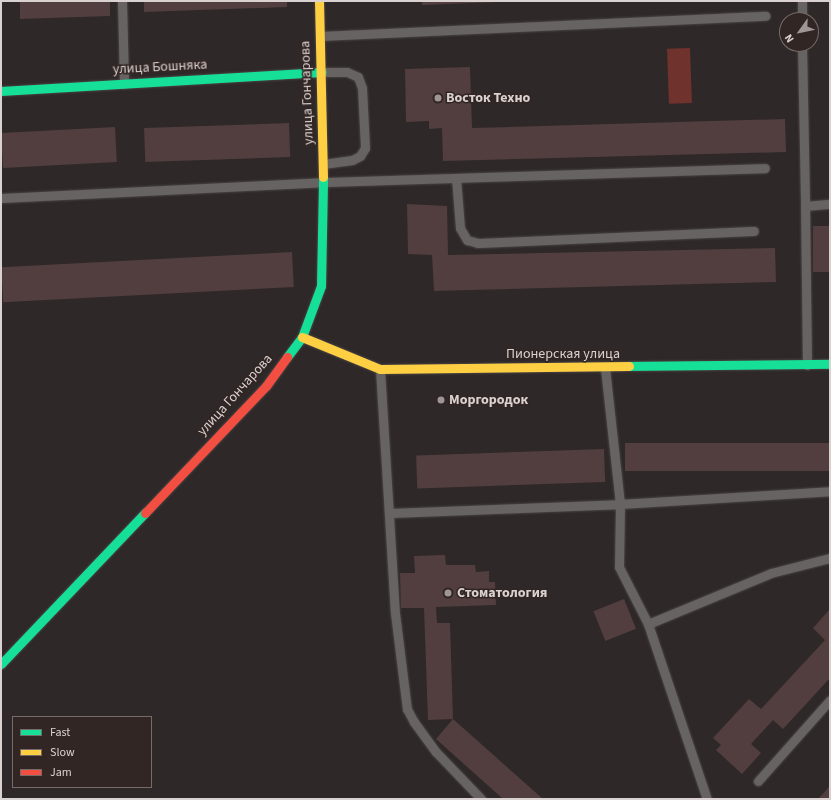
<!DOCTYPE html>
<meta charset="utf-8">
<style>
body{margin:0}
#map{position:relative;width:831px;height:800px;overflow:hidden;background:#2e2828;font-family:"Source Sans 3",sans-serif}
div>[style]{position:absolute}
.green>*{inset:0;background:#6f322c;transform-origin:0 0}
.building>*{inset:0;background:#523e3e;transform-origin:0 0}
.roads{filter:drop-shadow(0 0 1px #494443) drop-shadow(0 0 1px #494443)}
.lane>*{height:9px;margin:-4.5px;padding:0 4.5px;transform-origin:4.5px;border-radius:4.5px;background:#686363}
.fast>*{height:9px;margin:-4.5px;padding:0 4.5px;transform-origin:4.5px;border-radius:4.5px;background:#16e098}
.slow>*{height:9px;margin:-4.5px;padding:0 4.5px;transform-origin:4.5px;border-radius:4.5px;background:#ffcf43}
.jam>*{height:9px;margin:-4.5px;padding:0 4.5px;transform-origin:4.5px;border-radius:4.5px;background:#f24e42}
.dots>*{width:11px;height:11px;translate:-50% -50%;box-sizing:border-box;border:2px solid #322624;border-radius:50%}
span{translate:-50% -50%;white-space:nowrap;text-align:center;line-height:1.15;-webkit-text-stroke:3px #322624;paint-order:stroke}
.street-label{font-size:14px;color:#dad2d0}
.poi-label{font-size:14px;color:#dad2d0;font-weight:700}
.left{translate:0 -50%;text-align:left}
.frame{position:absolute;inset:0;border:2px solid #dad2d0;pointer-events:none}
.legend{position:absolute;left:12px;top:716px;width:140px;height:72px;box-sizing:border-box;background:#322624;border:1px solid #756b69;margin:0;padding:5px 7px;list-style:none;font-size:12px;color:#dad2d0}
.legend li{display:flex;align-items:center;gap:8px;height:20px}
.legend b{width:20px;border:1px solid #756b69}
.north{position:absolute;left:779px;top:12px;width:40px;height:40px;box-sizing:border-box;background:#322624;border:1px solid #756b69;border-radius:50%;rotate:237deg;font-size:11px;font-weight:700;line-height:16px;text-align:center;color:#dad2d0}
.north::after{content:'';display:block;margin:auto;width:14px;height:18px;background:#9e9695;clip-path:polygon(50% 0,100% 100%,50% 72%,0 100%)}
</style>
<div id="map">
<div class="green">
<i style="left:690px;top:48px;width:55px;height:23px;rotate:88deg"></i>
</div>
<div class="building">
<i style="clip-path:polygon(20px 1px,110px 1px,110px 16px,20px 19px)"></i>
<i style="clip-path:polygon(144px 1px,287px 1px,287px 7px,144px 12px)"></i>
<i style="clip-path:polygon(422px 1px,498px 1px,498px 2px,422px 5px)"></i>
<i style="clip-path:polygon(470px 67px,472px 128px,785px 119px,786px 152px,443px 161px,442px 128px,429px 129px,429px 121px,406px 122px,405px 69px)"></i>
<i style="left:289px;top:123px;width:34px;height:145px;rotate:88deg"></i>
<i style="left:115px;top:127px;width:35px;height:114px;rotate:87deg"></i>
<i style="clip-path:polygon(407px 204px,447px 206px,448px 255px,775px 248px,776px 282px,434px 291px,432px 255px,408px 254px)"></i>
<i style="left:830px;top:226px;width:46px;height:17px;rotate:90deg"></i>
<i style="left:292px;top:252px;width:35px;height:291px;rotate:87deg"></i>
<i style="left:830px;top:443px;width:28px;height:205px;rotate:90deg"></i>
<i style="left:604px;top:449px;width:33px;height:188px;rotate:88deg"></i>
<i style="clip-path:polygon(445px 555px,446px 565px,475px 565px,476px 572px,489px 571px,489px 582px,495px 582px,496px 605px,436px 607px,437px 623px,450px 623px,453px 719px,428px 720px,424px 608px,401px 608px,400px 573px,415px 573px,414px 556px)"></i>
<i style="left:624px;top:599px;width:32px;height:33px;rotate:68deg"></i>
<i style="clip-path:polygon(830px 609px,830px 678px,783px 729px,773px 720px,751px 744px,761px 753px,742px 774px,716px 750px,721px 745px,713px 738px,749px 699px,761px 709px,825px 640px,813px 628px)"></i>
<i style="clip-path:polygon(453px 719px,543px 799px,503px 799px,436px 739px)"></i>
<i style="clip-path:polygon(830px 786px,830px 799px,818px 799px)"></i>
</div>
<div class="roads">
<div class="lane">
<i style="left:122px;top:1px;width:83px;rotate:88.6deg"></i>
<i style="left:802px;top:1px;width:19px;rotate:90deg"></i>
<i style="left:320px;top:36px;width:446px;rotate:-2.6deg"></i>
<i style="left:802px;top:44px;width:162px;rotate:88.9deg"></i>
<i style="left:321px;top:72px;width:26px"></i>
<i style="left:347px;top:72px;width:12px;rotate:24deg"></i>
<i style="left:358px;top:77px;width:12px;rotate:70deg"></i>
<i style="left:362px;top:88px;width:60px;rotate:87.1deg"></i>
<i style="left:365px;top:148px;width:9px;rotate:122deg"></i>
<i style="left:360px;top:156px;width:9px;rotate:153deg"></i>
<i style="left:352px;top:160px;width:29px;rotate:172deg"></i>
<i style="left:456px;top:178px;width:50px;rotate:85.4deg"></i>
<i style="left:460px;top:228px;width:14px;rotate:60deg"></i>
<i style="left:467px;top:240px;width:11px;rotate:15deg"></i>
<i style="left:478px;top:243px;width:276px;rotate:-2.5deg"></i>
<i style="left:1px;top:198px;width:322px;rotate:-2.8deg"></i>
<i style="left:323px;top:182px;width:442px;rotate:-1.8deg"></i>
<i style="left:807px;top:365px;width:159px;rotate:-90.7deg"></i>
<i style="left:805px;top:206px;width:25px;rotate:-5deg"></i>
<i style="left:605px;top:368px;width:137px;rotate:83.7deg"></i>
<i style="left:620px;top:504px;width:210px;rotate:-3.5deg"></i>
<i style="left:380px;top:369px;width:244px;rotate:86.5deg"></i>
<i style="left:395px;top:613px;width:97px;rotate:82.9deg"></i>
<i style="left:407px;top:709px;width:15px;rotate:62deg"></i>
<i style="left:414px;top:722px;width:37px;rotate:54deg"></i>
<i style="left:436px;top:752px;width:65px;rotate:46.2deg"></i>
<i style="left:389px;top:513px;width:231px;rotate:-2.2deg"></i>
<i style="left:620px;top:504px;width:63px;rotate:90.9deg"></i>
<i style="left:619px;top:567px;width:64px;rotate:63deg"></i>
<i style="left:648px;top:624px;width:185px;rotate:71.4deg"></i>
<i style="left:648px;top:624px;width:133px;rotate:-22.5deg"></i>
<i style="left:771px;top:573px;width:61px;rotate:-14.3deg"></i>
<i style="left:758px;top:781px;width:108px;rotate:-48.4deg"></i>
</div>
<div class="fast">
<i style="left:1px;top:91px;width:321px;rotate:-3.4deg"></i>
<i style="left:287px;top:357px;width:25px;rotate:-53deg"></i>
<i style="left:302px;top:337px;width:54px;rotate:-69.6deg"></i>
<i style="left:321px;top:286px;width:109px;rotate:-88.9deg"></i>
<i style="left:629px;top:366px;width:201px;rotate:-0.6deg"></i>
<i style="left:1px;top:664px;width:209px;rotate:-46.4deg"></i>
</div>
<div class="slow">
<i style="left:319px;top:1px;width:176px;rotate:88.7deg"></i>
<i style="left:302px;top:337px;width:84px;rotate:22.3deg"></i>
<i style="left:380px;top:369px;width:249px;rotate:-0.7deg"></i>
</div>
<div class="jam">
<i style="left:145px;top:513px;width:175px;rotate:-46.4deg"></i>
<i style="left:266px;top:386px;width:36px;rotate:-54deg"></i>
</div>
</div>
<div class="dots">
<i style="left:438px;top:98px;background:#9e9695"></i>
<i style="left:441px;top:400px;background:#9e9695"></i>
<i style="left:448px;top:593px;background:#9e9695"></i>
</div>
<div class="street-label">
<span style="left:160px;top:67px;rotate:-3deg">улица Бошняка</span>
<span style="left:307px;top:93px;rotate:-92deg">улица Гончарова</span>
<span style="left:563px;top:354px">Пионерская улица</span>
<span style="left:235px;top:395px;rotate:-48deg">улица Гончарова</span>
</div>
<div class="poi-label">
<span class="left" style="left:446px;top:98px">Восток Техно</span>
<span class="left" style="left:449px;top:400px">Моргородок</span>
<span class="left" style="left:457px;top:593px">Стоматология</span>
</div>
<div class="frame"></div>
<ul class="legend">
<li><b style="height:5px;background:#16e098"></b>Fast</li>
<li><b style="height:5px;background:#ffcf43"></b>Slow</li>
<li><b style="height:5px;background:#f24e42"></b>Jam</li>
</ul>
<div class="north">N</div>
</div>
